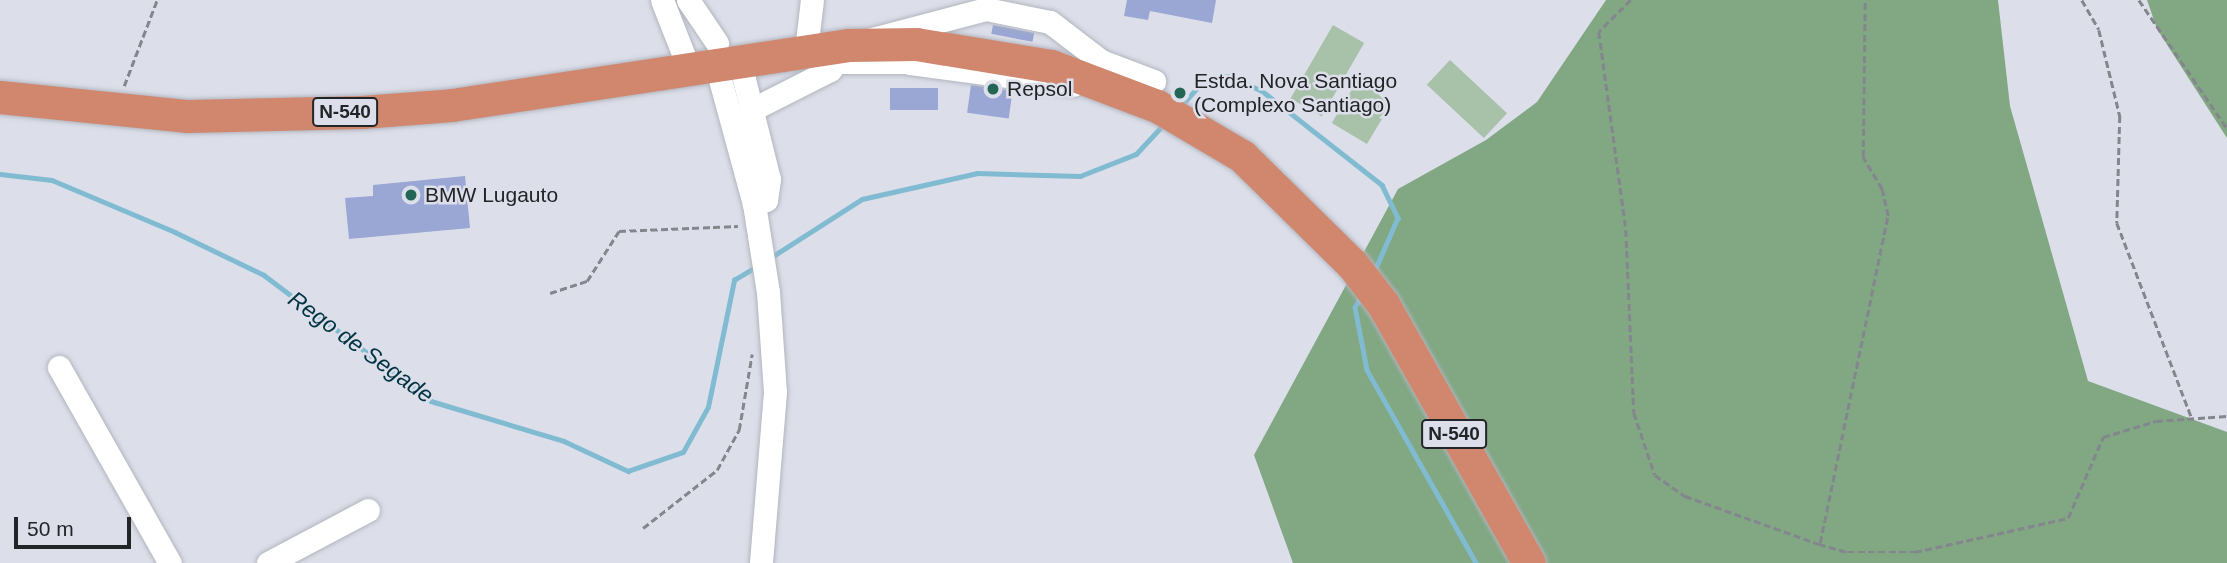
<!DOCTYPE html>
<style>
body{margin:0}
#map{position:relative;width:2227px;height:563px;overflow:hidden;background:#dcdfe9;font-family:Helvetica,sans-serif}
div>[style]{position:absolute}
.green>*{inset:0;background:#a8c1a9;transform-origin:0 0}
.forest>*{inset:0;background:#81a783}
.stream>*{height:4.5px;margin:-2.25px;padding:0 2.25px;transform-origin:2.25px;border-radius:2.25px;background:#81bbd1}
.building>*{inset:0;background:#9aa6d3;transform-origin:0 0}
.path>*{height:2.5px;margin-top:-1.25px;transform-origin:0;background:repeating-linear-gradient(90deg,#84868d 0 7px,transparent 0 10.5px)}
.roads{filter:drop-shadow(0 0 2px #b2b5be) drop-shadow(0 0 2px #b2b5be)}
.minor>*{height:23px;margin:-11.5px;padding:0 11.5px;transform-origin:11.5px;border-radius:11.5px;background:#fff}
.highway>*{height:33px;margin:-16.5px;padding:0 16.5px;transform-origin:16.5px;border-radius:16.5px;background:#d0876d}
.dots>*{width:19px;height:19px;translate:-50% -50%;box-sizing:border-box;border:4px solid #dcdfe9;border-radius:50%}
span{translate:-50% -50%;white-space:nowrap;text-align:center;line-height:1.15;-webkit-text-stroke:5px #dcdfe9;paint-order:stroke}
.shield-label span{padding:2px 5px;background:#dcdfe9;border:2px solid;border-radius:5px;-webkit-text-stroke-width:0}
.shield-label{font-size:19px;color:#232428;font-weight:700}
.poi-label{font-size:21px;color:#232428}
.left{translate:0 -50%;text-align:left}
.water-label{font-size:23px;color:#003444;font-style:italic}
.scale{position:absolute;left:14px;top:517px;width:117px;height:32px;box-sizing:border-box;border:4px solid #232428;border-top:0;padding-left:9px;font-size:21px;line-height:24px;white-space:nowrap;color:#232428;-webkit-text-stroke:5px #dcdfe9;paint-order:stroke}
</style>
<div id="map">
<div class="green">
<i style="left:1333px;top:25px;width:36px;height:85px;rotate:30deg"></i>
<i style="left:1450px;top:60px;width:78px;height:34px;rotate:43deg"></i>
<i style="left:1357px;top:81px;width:41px;height:49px;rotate:31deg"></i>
</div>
<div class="forest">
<i style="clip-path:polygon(1606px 0,1998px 0,2010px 106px,2088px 381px,2227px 432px,2227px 563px,1293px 563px,1254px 455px,1398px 189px,1486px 140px,1537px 102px)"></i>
<i style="clip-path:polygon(2147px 0,2227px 0,2227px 138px,2157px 29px)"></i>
</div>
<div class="stream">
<i style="left:1180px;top:107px;width:39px;rotate:-48deg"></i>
<i style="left:1206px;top:78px;width:23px;rotate:-5deg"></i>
<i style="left:1229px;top:76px;width:35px;rotate:24deg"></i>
<i style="left:1261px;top:90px;width:154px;rotate:38.1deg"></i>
<i style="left:1382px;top:185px;width:37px;rotate:64deg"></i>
<i style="left:1398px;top:218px;width:60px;rotate:113.6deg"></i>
<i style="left:0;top:174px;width:52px;rotate:6.6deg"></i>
<i style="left:52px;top:180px;width:134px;rotate:22.9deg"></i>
<i style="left:175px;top:232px;width:99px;rotate:25.8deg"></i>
<i style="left:264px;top:275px;width:209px;rotate:37deg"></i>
<i style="left:431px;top:401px;width:139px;rotate:16.7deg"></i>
<i style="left:564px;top:441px;width:71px;rotate:25.1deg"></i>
<i style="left:628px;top:471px;width:58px;rotate:-19.1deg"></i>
<i style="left:683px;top:452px;width:51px;rotate:-60.9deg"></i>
<i style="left:708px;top:407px;width:130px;rotate:-78.4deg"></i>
<i style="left:734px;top:280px;width:26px;rotate:-31deg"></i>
<i style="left:770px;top:258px;width:109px;rotate:-32.7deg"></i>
<i style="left:862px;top:199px;width:118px;rotate:-12.7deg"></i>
<i style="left:977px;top:173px;width:103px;rotate:1.7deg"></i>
<i style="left:1080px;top:176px;width:60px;rotate:-21.4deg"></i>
<i style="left:1136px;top:154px;width:41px;rotate:-47deg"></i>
<i style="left:1362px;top:296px;width:13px;rotate:122deg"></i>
<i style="left:1355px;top:307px;width:64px;rotate:79.2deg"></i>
<i style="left:1367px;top:370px;width:222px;rotate:60.5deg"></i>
</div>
<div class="building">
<i style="clip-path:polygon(1127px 0,1216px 0,1212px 23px,1150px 11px,1148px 20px,1124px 16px)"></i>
<i style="left:993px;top:25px;width:42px;height:9px;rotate:11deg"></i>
<i style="left:971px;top:85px;width:42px;height:28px;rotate:8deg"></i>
<i style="left:938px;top:88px;width:22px;height:48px;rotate:90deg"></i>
<i style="clip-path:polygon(465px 176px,470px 228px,349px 239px,345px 198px,373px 196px,373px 185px)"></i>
</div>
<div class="path">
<i style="left:1631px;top:0;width:45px;rotate:135deg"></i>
<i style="left:1599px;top:32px;width:200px;rotate:82.2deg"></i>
<i style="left:1626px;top:230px;width:183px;rotate:87.5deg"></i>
<i style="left:1634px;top:413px;width:65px;rotate:71.3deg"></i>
<i style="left:1655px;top:475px;width:37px;rotate:35deg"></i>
<i style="left:1685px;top:496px;width:142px;rotate:19.7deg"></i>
<i style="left:1819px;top:544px;width:29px;rotate:16deg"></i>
<i style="left:1847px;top:552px;width:68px"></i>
<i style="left:1915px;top:552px;width:157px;rotate:-12.5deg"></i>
<i style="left:2068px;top:518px;width:88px;rotate:-66.6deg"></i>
<i style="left:2103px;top:437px;width:55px;rotate:-16.8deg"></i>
<i style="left:2156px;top:421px;width:71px;rotate:-4deg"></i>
<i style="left:2082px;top:0;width:34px;rotate:60deg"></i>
<i style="left:2099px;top:30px;width:89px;rotate:76.3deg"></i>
<i style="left:2120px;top:116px;width:107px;rotate:91.6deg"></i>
<i style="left:2117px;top:223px;width:209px;rotate:69deg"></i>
<i style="left:2139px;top:0;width:155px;rotate:55.5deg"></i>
<i style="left:124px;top:86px;width:92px;rotate:-69deg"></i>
<i style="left:550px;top:293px;width:39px;rotate:-18deg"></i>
<i style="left:587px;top:281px;width:59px;rotate:-57.4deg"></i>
<i style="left:619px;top:231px;width:119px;rotate:-2.4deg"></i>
<i style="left:643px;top:528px;width:94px;rotate:-38.1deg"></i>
<i style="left:717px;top:470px;width:46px;rotate:-61.2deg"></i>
<i style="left:739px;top:430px;width:77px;rotate:-80.3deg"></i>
<i style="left:1820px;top:543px;width:334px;rotate:-78.3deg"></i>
<i style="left:1888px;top:216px;width:28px;rotate:-103deg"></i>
<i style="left:1882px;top:189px;width:37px;rotate:-121deg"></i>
<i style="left:1863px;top:157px;width:157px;rotate:-89.3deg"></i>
</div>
<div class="roads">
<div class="minor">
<i style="left:662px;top:0;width:74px;rotate:68.6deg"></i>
<i style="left:688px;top:0;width:52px;rotate:56deg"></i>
<i style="left:879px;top:48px;width:34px;rotate:26deg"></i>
<i style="left:910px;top:63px;width:165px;rotate:7.6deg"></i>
<i style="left:806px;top:50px;width:50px;rotate:-83.2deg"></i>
<i style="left:836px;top:62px;width:67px"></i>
<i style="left:716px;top:65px;width:144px;rotate:74.7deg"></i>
<i style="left:754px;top:204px;width:89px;rotate:81deg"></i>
<i style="left:768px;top:292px;width:100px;rotate:86deg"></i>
<i style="left:775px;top:392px;width:172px;rotate:94.7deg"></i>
<i style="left:744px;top:79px;width:103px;rotate:76deg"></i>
<i style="left:769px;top:179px;width:21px;rotate:98deg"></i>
<i style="left:766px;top:200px;width:13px;rotate:162deg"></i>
<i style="left:755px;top:108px;width:84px;rotate:-26.9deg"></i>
<i style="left:830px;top:70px;width:31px;rotate:-53deg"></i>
<i style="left:849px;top:45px;width:142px;rotate:-14.7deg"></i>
<i style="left:986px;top:9px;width:65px;rotate:11.5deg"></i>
<i style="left:1050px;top:22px;width:64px;rotate:37.4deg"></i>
<i style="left:1101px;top:61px;width:57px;rotate:20.7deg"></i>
<i style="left:59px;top:367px;width:225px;rotate:60.5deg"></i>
<i style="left:268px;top:563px;width:113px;rotate:-27.9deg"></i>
</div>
<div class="highway">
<i style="left:0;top:97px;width:189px;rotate:5.8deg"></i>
<i style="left:188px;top:116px;width:174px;rotate:-1.3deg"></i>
<i style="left:362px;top:112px;width:90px;rotate:-4.4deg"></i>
<i style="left:452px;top:105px;width:402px;rotate:-8.6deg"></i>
<i style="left:849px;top:45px;width:67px;rotate:-0.9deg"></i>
<i style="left:916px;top:44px;width:137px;rotate:9.3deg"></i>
<i style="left:1051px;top:66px;width:113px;rotate:20.7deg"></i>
<i style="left:1157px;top:106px;width:99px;rotate:30.5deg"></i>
<i style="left:1242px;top:156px;width:154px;rotate:44.5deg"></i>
<i style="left:1352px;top:264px;width:51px;rotate:52.2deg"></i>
<i style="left:1383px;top:304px;width:297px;rotate:60.6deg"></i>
</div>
</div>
<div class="dots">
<i style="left:993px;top:89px;background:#246656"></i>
<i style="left:1180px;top:93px;background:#246656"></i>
<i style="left:411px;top:195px;background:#246656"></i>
</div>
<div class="shield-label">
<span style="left:345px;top:112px">N-540</span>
<span style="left:1454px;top:434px">N-540</span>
</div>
<div class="poi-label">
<span class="left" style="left:1194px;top:93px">Estda. Nova Santiago<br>(Complexo Santiago)</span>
<span class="left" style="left:1007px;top:89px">Repsol</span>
<span class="left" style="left:425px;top:195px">BMW Lugauto</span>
</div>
<div class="water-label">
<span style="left:361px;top:347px;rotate:36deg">Rego de Segade</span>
</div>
<div class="scale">50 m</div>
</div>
